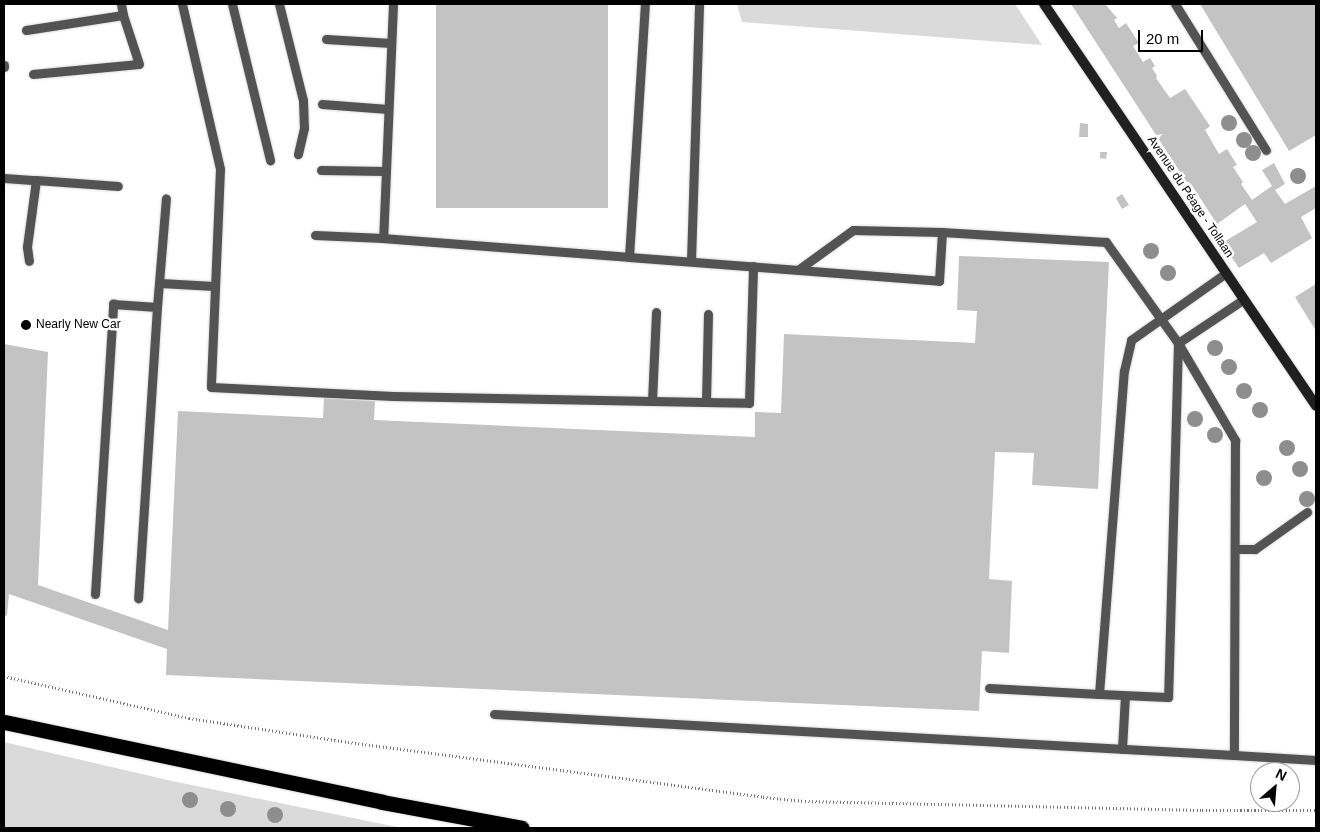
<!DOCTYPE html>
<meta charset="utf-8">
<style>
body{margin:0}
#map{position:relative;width:1320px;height:832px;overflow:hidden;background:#fff;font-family:Helvetica,sans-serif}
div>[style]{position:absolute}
.green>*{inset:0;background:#dadada}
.building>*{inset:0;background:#c3c3c3;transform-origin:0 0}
.path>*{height:3px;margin-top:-1.5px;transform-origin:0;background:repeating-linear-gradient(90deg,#757575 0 1px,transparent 0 3.5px)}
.roads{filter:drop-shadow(0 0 1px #dbdbdb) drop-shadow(0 0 1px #dbdbdb)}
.lane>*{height:9px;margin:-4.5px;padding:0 4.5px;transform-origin:4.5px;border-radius:4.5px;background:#535353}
.secondary>*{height:10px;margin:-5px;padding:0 5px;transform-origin:5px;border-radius:5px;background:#202020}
.highway>*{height:15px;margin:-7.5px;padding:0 7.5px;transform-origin:7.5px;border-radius:7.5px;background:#000}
.trees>*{width:16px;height:16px;margin:-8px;border-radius:50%;background:#8e8e8e}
.dots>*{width:14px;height:14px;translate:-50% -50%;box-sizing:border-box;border:2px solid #fff;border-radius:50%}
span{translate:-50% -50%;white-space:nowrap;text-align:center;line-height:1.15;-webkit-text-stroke:5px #fff;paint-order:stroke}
.street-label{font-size:12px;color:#000}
.poi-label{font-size:12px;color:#000}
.left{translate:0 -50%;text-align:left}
.frame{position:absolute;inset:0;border:5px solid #000;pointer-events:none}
.north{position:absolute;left:1250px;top:762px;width:50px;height:50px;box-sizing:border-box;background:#fff;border:1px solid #999;border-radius:50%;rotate:27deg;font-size:14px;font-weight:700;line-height:20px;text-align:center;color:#000}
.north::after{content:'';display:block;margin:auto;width:18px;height:22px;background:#000;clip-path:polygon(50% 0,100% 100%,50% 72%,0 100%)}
.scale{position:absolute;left:1138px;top:30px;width:65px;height:22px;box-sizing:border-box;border:2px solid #000;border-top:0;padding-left:6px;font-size:15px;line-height:18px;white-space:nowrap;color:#000;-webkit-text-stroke:4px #fff;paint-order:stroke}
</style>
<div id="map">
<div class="green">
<i style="clip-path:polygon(737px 4px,1015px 4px,1042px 45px,742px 22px)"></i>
<i style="clip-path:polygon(4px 742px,172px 781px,402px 828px,4px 828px)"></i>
</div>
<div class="building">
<i style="left:436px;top:4px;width:172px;height:204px"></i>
<i style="clip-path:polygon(1071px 4px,1105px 4px,1117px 18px,1114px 20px,1119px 28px,1126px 23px,1139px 43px,1133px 46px,1143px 62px,1150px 58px,1155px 66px,1152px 68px,1157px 76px,1156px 78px,1170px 98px,1185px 89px,1210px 126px,1205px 130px,1219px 154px,1227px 149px,1237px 165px,1233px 167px,1243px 182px,1241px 184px,1252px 200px,1272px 186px,1262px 170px,1274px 163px,1285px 184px,1275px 190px,1285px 204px,1316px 186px,1316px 208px,1301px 217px,1312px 238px,1271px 263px,1264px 253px,1239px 268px,1222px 243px,1257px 222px,1245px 204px,1217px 224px,1191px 184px,1186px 181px)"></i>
<i style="clip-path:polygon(1200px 4px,1316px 4px,1316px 135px,1289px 151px)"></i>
<i style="clip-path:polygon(1080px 123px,1088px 124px,1088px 137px,1079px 137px)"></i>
<i style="clip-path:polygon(1100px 152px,1107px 152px,1106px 159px,1100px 158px)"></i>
<i style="clip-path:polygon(1122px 194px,1129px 205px,1122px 209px,1116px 198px)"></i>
<i style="clip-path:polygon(959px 256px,1109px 262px,1098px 489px,1032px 485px,1034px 453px,995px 452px,989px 579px,1012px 581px,1009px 653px,982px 651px,979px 711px,166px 675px,167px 649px,9px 594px,7px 616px,4px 615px,4px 344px,48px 352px,38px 585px,168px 630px,178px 411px,323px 418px,324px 398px,375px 401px,374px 420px,755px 437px,755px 412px,781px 413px,784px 334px,975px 343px,977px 311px,957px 310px)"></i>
<i style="clip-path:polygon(1316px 284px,1316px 331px,1295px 297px)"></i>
</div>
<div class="path">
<i style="left:4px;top:676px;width:190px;rotate:12.8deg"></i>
<i style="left:189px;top:718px;width:161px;rotate:8.6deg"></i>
<i style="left:348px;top:742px;width:419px;rotate:7.5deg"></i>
<i style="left:763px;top:797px;width:42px;rotate:5.4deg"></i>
<i style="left:805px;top:801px;width:397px;rotate:1.3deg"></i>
<i style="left:1202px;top:810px;width:114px"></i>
</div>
<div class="roads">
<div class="lane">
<i style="left:182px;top:4px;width:169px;rotate:77deg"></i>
<i style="left:220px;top:169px;width:218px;rotate:92.4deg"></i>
<i style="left:211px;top:387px;width:182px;rotate:2.8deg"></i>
<i style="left:393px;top:396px;width:356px;rotate:1.1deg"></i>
<i style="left:749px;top:403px;width:137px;rotate:-88.3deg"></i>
<i style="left:232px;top:4px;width:161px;rotate:76.3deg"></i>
<i style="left:279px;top:4px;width:99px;rotate:76deg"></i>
<i style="left:303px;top:100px;width:28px;rotate:88deg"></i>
<i style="left:304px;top:128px;width:27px;rotate:103deg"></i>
<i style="left:393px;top:4px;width:234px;rotate:92.4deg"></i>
<i style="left:383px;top:238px;width:247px;rotate:4.4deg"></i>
<i style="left:629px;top:257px;width:254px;rotate:-86.4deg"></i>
<i style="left:1175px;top:4px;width:172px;rotate:58.1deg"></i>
<i style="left:26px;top:30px;width:98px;rotate:-8.8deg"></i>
<i style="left:123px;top:15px;width:11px;rotate:-100deg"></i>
<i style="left:326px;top:39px;width:65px;rotate:3.5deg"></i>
<i style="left:4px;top:65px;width:2px;rotate:90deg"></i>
<i style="left:33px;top:74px;width:106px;rotate:-5.4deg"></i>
<i style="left:139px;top:64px;width:52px;rotate:-108.1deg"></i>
<i style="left:322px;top:104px;width:66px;rotate:4.3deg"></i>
<i style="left:321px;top:170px;width:65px;rotate:0.9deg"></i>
<i style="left:4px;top:178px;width:32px;rotate:4deg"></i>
<i style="left:36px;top:180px;width:68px;rotate:97.7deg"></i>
<i style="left:27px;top:247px;width:14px;rotate:82deg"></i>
<i style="left:36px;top:180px;width:82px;rotate:4.2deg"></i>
<i style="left:942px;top:232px;width:164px;rotate:3.5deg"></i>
<i style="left:1106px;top:242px;width:124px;rotate:54.5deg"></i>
<i style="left:1178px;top:343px;width:113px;rotate:59.6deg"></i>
<i style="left:1235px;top:440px;width:315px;rotate:90.2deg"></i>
<i style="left:1234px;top:755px;width:82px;rotate:3.5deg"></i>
<i style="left:315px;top:235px;width:68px;rotate:2.5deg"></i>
<i style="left:629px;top:257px;width:311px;rotate:4.4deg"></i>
<i style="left:939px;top:281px;width:49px;rotate:-86.5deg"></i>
<i style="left:942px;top:232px;width:89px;rotate:-178.7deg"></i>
<i style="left:853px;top:230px;width:68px;rotate:144deg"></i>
<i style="left:691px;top:261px;width:257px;rotate:-88.2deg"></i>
<i style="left:160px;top:283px;width:54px;rotate:3.2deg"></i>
<i style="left:157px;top:307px;width:109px;rotate:-85.3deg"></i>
<i style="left:1178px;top:343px;width:354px;rotate:91.6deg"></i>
<i style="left:1168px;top:697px;width:69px;rotate:-177.5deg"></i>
<i style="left:1099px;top:694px;width:324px;rotate:-85.6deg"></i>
<i style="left:1124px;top:371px;width:32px;rotate:-77deg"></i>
<i style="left:1131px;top:340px;width:116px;rotate:-35.2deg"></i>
<i style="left:1178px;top:343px;width:79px;rotate:-33.7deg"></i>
<i style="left:652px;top:401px;width:89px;rotate:-87.4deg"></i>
<i style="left:706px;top:402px;width:88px;rotate:-88.7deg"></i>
<i style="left:1235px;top:549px;width:20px"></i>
<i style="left:1255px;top:549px;width:64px;rotate:-35.4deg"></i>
<i style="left:95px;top:594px;width:291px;rotate:-86.4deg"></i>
<i style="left:113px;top:304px;width:44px;rotate:3.9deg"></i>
<i style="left:157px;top:307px;width:292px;rotate:93.7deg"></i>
<i style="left:989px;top:688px;width:110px;rotate:3.1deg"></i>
<i style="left:494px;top:714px;width:741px;rotate:3.17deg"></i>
<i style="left:1122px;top:749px;width:53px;rotate:-86.8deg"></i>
</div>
<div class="secondary">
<i style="left:1044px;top:4px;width:485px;rotate:55.9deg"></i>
</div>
<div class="highway">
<i style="left:4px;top:722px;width:386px;rotate:11.9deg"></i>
<i style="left:382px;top:802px;width:142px;rotate:10.5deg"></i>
</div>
</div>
<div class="trees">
<i style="left:1229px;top:123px"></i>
<i style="left:1244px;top:140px"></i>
<i style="left:1253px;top:153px"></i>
<i style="left:1298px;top:176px"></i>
<i style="left:1151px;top:251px"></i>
<i style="left:1168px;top:273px"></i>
<i style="left:1215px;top:348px"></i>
<i style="left:1229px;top:367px"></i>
<i style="left:1244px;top:391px"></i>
<i style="left:1260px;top:410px"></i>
<i style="left:1195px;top:419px"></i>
<i style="left:1215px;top:435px"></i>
<i style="left:1287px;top:448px"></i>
<i style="left:1300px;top:469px"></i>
<i style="left:1264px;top:478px"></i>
<i style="left:1307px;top:499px"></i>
<i style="left:190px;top:800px"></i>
<i style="left:228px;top:809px"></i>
<i style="left:275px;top:815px"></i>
</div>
<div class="dots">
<i style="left:26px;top:325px;background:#000"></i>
</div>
<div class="street-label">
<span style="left:1190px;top:197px;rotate:56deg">Avenue du Péage - Tollaan</span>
</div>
<div class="poi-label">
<span class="left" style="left:36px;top:325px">Nearly New Car</span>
</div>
<div class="frame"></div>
<div class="north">N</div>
<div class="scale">20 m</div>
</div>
